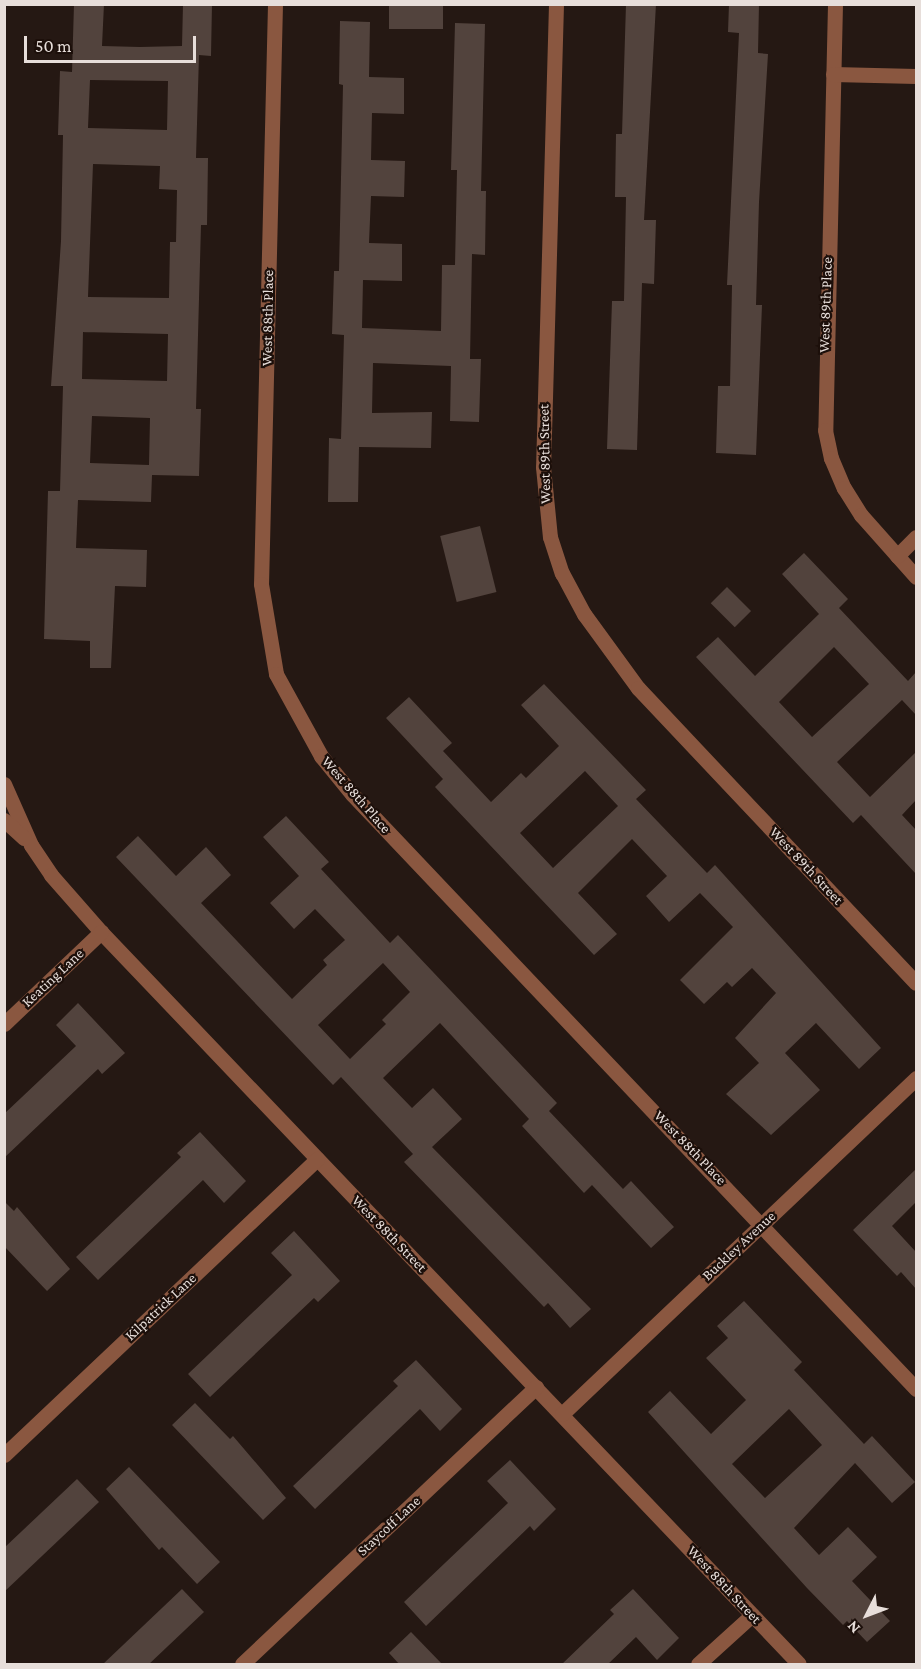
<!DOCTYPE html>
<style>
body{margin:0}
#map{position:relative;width:921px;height:1669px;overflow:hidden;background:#251813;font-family:"Crimson Pro",serif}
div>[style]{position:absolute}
.building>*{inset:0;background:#52433d;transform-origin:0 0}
.minor>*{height:15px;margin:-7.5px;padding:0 7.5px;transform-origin:7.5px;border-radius:7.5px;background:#8a5740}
span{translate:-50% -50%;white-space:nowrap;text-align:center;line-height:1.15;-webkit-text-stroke:4.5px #1c0f0a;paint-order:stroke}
.street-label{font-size:15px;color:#e7deda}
.frame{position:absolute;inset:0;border:6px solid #e7deda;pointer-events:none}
.north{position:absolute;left:837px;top:1585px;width:60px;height:60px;-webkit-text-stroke:4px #1c0f0a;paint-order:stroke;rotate:228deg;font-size:16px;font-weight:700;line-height:24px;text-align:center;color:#e7deda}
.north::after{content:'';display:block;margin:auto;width:21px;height:27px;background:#e7deda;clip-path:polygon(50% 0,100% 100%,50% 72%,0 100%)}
.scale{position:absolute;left:24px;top:36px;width:172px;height:27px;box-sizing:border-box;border:3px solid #e7deda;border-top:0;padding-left:8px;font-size:18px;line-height:21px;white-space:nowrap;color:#e7deda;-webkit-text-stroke:4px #1c0f0a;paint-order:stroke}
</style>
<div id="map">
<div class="building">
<i style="clip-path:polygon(evenodd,74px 4px,104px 4px,102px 46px,140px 47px,182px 46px,183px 4px,212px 4px,211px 56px,199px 55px,196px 158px,208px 158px,207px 225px,201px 225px,196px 409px,201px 409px,199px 476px,152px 475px,151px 502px,78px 500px,76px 548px,147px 550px,146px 587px,115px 586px,111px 668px,90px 668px,90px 641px,44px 639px,48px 491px,60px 491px,63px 386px,51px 386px,61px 241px,63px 135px,58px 135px,60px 71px,72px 72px,74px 4px,90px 80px,168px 81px,167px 130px,88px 128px,90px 80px,74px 4px,93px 164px,160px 166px,159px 189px,177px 190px,176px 242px,170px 242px,169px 298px,88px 297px,93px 164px,74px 4px,83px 332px,168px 334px,167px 381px,82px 379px,83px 332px,74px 4px,92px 416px,150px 418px,149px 465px,90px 463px,92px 416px)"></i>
<i style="left:389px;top:4px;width:54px;height:25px"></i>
<i style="clip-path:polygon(626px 4px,656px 4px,644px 220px,656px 220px,654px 284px,642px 283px,637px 450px,607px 449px,612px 301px,624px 301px,626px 197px,615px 197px,616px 134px,622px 134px)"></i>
<i style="clip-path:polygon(729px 4px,759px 4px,758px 53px,768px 54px,759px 202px,756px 305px,762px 305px,756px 455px,716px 453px,718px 386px,730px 386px,732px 285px,727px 285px,739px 33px,728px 32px)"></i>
<i style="clip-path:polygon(340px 21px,370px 22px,369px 77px,404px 78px,404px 114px,372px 113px,371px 160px,405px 161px,404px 197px,371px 196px,369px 243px,402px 244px,402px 281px,363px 280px,362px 328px,441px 331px,442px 265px,455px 265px,457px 170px,451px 170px,455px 23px,485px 24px,481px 191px,486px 191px,485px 255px,472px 254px,470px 359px,481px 359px,479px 422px,450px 421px,451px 366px,373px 363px,372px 413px,432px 412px,431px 448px,359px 447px,358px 502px,328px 502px,329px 438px,341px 439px,344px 335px,332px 334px,334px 271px,339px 271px,343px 85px,339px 84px)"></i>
<i style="left:480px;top:526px;width:68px;height:41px;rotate:76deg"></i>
<i style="clip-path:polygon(evenodd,804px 553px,848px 599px,839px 608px,908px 681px,916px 672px,916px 715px,902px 700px,837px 762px,870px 797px,916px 752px,916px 800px,902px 815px,916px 830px,916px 874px,861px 815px,853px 823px,696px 657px,718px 637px,755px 676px,819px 614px,782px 574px,804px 553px,834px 647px,869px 684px,812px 737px,779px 702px,834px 647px)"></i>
<i style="left:727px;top:587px;width:34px;height:23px;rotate:45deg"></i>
<i style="clip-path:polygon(evenodd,544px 684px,646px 790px,636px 799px,707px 873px,715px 865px,881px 1048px,859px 1069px,816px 1023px,785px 1053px,820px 1090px,771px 1135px,726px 1094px,759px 1063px,735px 1038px,776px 993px,752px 968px,732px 987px,727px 982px,704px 1004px,680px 980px,733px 927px,700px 893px,669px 922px,646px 896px,667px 876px,632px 839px,578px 893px,617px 934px,594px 955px,435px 787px,443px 779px,386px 718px,409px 697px,452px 743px,443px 751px,491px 802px,521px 773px,526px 778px,559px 746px,521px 705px,544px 684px,585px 771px,618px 806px,553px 868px,520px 833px,585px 771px)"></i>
<i style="clip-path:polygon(evenodd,286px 816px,329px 862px,321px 869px,390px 943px,398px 935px,557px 1103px,549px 1111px,623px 1189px,631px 1181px,674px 1227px,651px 1248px,592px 1185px,584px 1193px,522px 1126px,529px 1119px,440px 1023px,383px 1078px,412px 1108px,433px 1088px,462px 1119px,432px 1147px,591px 1309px,570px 1328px,548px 1303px,544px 1307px,404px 1162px,413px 1154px,341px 1077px,333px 1085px,116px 857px,138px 836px,176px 876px,206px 847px,231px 875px,201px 903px,292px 999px,327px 965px,323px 960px,345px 940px,315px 909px,294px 929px,270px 903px,299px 876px,263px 837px,286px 816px,383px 963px,410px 992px,382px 1020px,386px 1024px,350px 1059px,318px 1025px,383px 963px)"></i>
<i style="clip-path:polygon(78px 1003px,125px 1053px,102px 1074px,98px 1069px,4px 1158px,4px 1114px,76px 1046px,56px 1025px)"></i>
<i style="clip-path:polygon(200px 1132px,246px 1181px,224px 1203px,203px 1180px,98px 1280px,76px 1257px,181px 1157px,177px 1153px)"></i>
<i style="clip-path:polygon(916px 1169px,916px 1202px,892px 1226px,916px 1252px,916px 1289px,901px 1272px,897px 1276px,853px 1230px)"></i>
<i style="clip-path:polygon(4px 1201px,14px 1211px,17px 1207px,70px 1269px,47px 1291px,4px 1246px)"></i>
<i style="clip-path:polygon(294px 1231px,340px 1281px,318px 1302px,314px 1298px,210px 1397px,188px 1374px,292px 1275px,271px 1253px)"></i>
<i style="clip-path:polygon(evenodd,744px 1301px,802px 1362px,794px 1370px,864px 1444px,872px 1436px,915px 1482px,892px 1503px,855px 1463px,794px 1528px,819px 1555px,848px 1527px,877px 1557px,852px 1581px,890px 1621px,867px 1642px,847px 1621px,843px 1625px,807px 1588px,648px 1412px,670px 1391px,711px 1434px,746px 1400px,706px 1358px,728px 1338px,717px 1326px,744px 1301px,789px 1409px,822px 1445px,765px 1498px,732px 1464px,789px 1409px)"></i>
<i style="clip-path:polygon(416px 1360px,462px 1409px,440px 1431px,420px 1409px,315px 1509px,293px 1486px,398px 1386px,393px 1381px)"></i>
<i style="clip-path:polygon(195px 1403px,230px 1439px,233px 1436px,286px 1498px,263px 1520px,172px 1425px)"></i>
<i style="clip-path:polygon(510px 1460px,556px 1509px,534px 1531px,530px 1526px,426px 1626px,404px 1602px,508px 1503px,487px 1481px)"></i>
<i style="clip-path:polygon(129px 1467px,220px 1562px,197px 1584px,162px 1547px,159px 1550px,106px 1489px)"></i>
<i style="clip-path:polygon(77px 1479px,99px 1502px,4px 1592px,4px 1548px)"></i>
<i style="clip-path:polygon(182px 1589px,204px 1612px,148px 1665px,102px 1665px)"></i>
<i style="clip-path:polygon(633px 1589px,679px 1638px,657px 1660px,636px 1637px,607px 1665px,561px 1665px,614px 1614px,610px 1610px)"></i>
<i style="clip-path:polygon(411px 1632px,443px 1665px,400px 1665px,389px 1653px)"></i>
</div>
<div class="minor">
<i style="left:275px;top:4px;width:580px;rotate:91.38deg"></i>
<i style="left:261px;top:584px;width:91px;rotate:80.5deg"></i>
<i style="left:276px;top:674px;width:94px;rotate:61.2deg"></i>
<i style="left:321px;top:756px;width:49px;rotate:50.8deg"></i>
<i style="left:352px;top:794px;width:820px;rotate:46.53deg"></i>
<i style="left:556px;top:4px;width:463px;rotate:91.6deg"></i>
<i style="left:543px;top:467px;width:70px;rotate:84.3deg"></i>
<i style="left:550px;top:537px;width:38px;rotate:72deg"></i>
<i style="left:562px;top:573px;width:47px;rotate:61.8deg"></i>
<i style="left:584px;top:614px;width:92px;rotate:53.9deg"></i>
<i style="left:638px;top:688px;width:405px;rotate:46.7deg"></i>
<i style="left:835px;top:4px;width:426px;rotate:91.3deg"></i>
<i style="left:825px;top:430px;width:29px;rotate:78deg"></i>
<i style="left:831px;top:458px;width:33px;rotate:67deg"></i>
<i style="left:844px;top:488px;width:32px;rotate:58deg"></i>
<i style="left:861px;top:515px;width:83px;rotate:48.4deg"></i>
<i style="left:833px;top:74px;width:83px;rotate:1.4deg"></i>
<i style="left:897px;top:556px;width:27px;rotate:-45deg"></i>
<i style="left:4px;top:784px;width:67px;rotate:66.1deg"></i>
<i style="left:31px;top:845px;width:36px;rotate:56deg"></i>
<i style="left:51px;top:875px;width:76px;rotate:48.7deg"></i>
<i style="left:101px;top:932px;width:1011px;rotate:46.36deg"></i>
<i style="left:4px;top:820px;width:27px;rotate:42deg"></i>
<i style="left:4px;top:1024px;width:134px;rotate:-43.5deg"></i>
<i style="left:562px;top:1414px;width:488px;rotate:-43.5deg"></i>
<i style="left:4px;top:1455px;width:431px;rotate:-43.4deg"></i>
<i style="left:242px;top:1664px;width:404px;rotate:-43.3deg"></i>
<i style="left:698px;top:1664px;width:73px;rotate:-42.2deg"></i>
</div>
<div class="street-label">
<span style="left:826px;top:305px;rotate:-88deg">West 89th Place</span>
<span style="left:268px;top:318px;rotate:-89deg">West 88th Place</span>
<span style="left:545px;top:454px;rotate:-91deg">West 89th Street</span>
<span style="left:356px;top:795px;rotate:49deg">West 88th Place</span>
<span style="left:806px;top:866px;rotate:47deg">West 89th Street</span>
<span style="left:53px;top:978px;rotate:-43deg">Keating Lane</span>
<span style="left:690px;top:1148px;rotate:46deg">West 88th Place</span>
<span style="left:389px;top:1234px;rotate:46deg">West 88th Street</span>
<span style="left:739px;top:1246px;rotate:-43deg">Buckley Avenue</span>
<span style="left:161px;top:1307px;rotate:-43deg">Kilpatrick Lane</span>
<span style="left:389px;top:1526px;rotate:-43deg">Staycoff Lane</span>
<span style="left:724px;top:1585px;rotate:47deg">West 88th Street</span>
</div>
<div class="frame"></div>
<div class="north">N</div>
<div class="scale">50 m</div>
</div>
